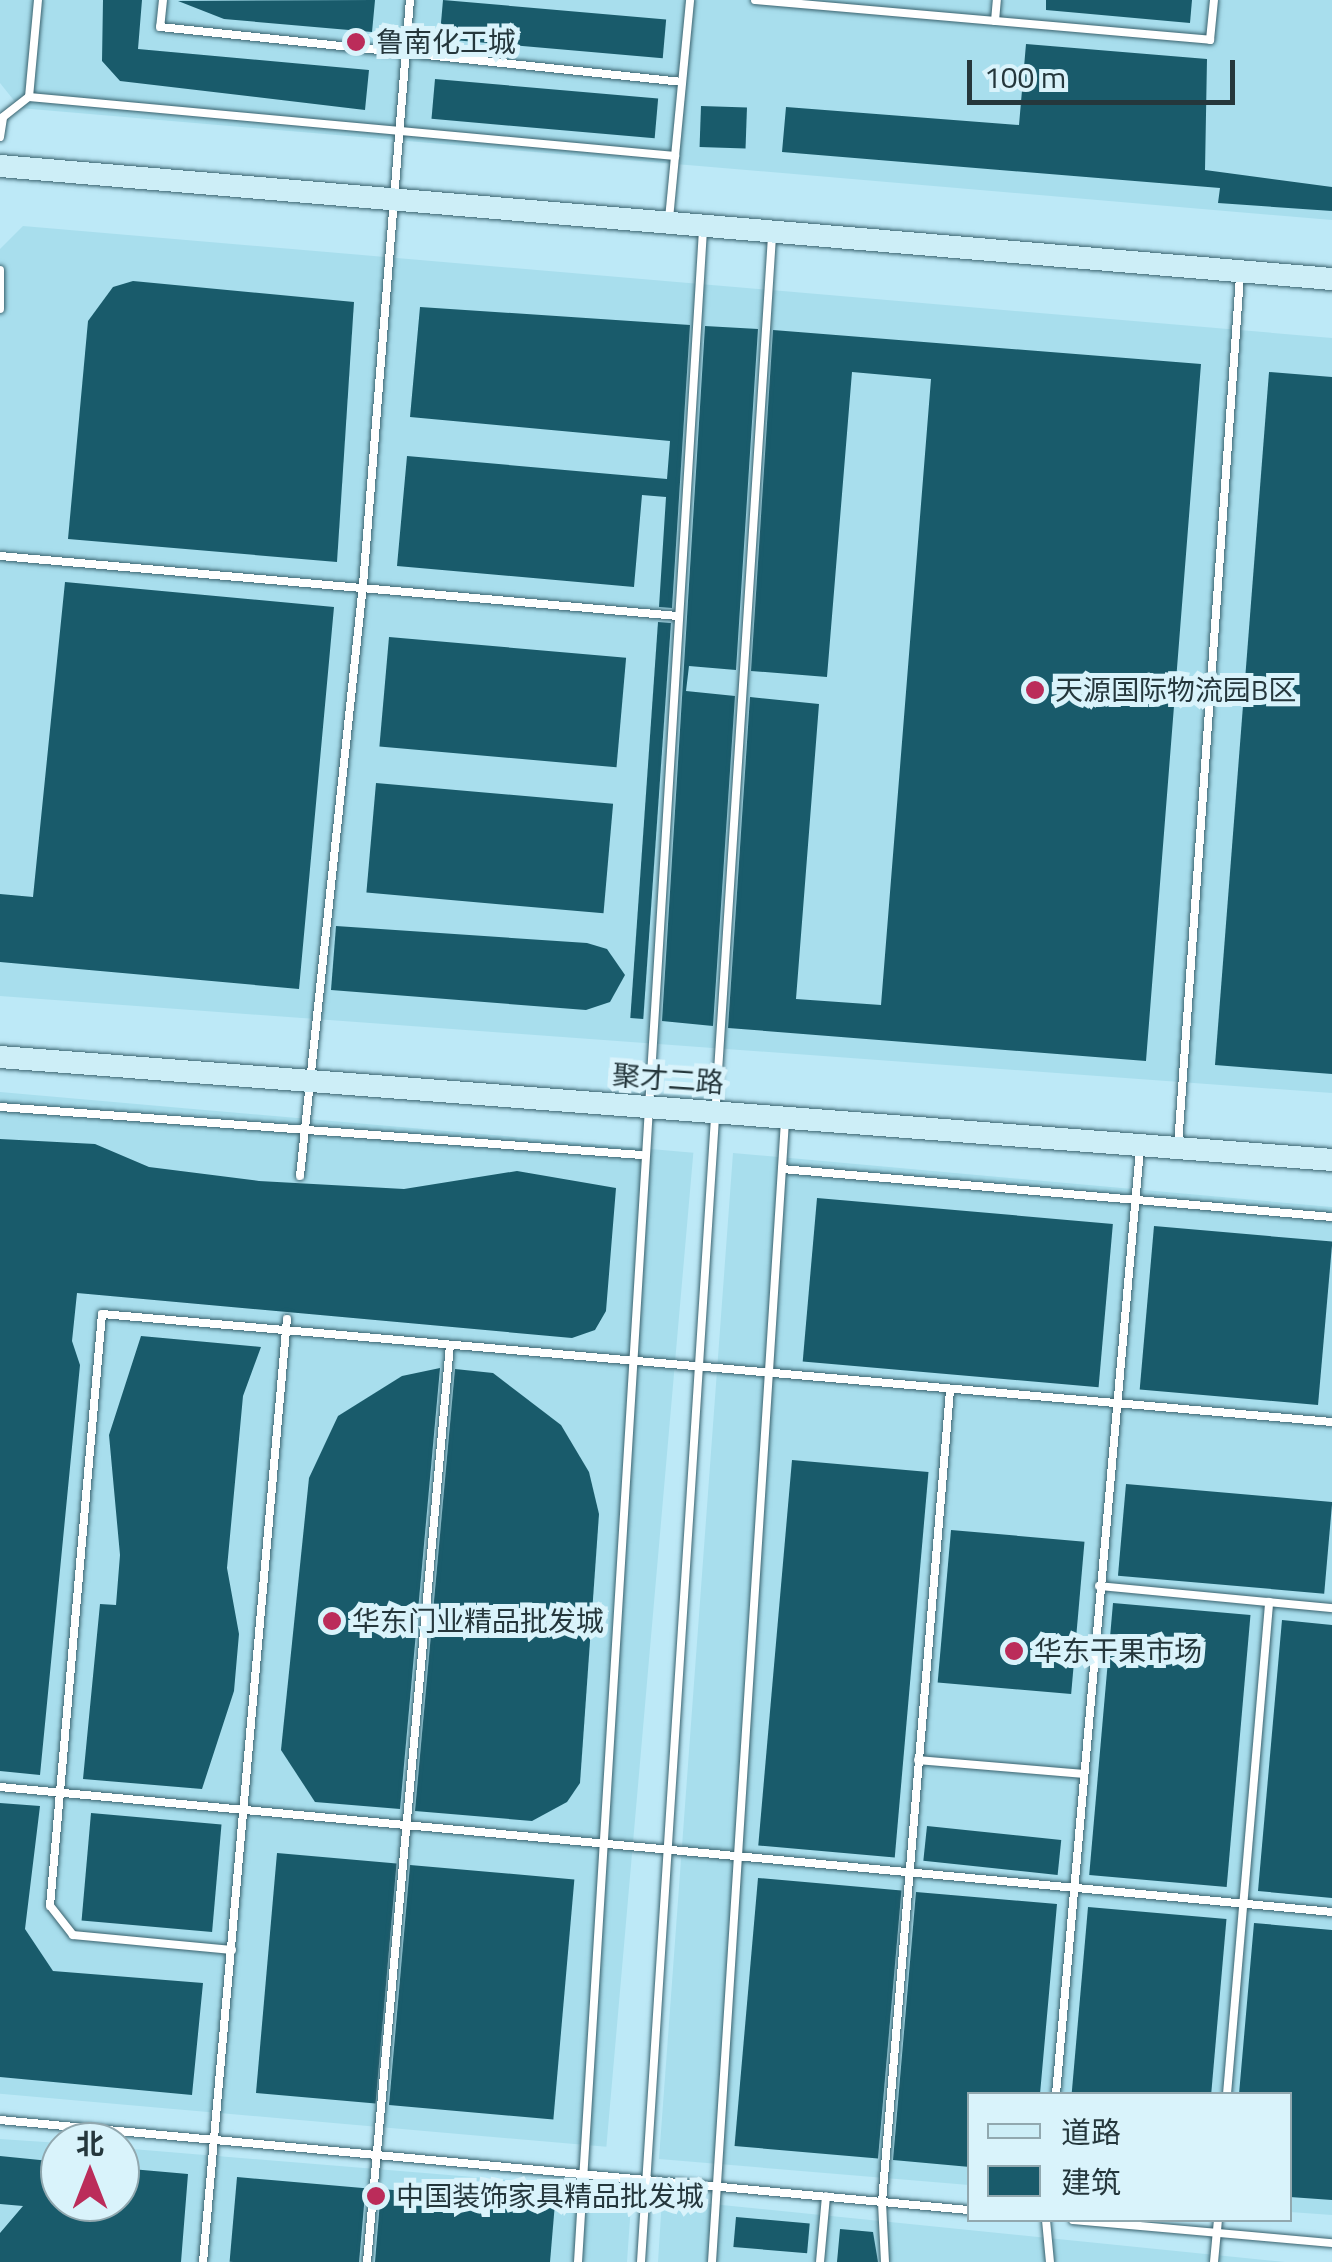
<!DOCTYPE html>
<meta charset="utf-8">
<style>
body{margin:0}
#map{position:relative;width:1332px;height:2262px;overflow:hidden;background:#bde9f7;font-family:"Titillium Web","Noto Sans SC",sans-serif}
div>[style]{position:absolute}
.built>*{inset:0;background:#a8deed;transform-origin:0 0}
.building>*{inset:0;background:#195b6b;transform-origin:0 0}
.roads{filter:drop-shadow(0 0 2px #39626e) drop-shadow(0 0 2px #39626e)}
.lane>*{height:8px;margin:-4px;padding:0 4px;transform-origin:4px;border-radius:4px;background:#fff}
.secondary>*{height:22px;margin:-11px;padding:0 11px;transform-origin:11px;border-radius:11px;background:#cdeef7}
.dots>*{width:28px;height:28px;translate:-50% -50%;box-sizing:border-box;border:5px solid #d9f3fb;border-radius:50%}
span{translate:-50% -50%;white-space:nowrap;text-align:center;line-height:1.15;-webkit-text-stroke:10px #d9f3fb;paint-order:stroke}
.poi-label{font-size:28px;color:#25373c}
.left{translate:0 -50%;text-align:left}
.street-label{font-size:28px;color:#25373c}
.legend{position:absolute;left:967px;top:2092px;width:325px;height:130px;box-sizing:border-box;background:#d9f3fb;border:2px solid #91a8af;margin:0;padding:12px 18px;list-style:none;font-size:30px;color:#25373c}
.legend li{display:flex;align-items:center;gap:20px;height:50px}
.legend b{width:50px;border:2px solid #91a8af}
.north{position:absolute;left:40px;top:2122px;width:100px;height:100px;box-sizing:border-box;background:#d9f3fb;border:2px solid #91a8af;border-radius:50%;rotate:0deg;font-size:28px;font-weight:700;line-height:40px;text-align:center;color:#25373c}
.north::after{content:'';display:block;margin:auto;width:35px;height:45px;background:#bb2c5a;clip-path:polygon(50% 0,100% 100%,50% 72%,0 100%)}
.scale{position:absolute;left:967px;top:60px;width:268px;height:45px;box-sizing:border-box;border:5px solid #25373c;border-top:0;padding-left:12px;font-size:30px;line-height:35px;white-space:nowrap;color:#25373c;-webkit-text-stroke:8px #d9f3fb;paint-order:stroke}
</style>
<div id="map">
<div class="built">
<i style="clip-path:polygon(0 0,1332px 0,1332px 220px,20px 108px,0 83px)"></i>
<i style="clip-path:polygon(23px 226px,1332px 338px,1332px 1093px,0 996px,0 249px)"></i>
<i style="left:0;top:1092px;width:696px;height:998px;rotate:5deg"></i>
<i style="clip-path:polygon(733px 1153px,1332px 1207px,1332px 2215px,1290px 2212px,1290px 2094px,969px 2094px,969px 2185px,659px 2159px)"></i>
<i style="clip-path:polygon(0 2139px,60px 2143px,60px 2202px,120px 2202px,120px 2148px,632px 2190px,627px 2262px,0 2262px)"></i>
<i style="clip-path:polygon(662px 2199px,1285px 2262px,658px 2262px)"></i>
</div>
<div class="building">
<i style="clip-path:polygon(103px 0,142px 0,138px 49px,369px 70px,365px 110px,120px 81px,102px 61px)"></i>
<i style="clip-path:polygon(375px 0,372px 32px,224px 19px,178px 1px)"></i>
<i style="left:443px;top:0;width:224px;height:39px;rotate:5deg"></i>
<i style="clip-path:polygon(1046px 0,1192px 0,1190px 23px,1046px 10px)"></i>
<i style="clip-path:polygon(1026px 44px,1207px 59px,1205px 170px,1332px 187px,1332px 211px,1218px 203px,1220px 188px,782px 152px,786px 107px,1019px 125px)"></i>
<i style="left:435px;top:79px;width:224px;height:40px;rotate:5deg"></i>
<i style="left:701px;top:106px;width:46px;height:41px;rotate:2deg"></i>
<i style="clip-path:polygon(133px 281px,354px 302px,337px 562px,68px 539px,88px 321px,113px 287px)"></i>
<i style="clip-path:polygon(420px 307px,690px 325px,672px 608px,659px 607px,666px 497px,642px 495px,634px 587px,397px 566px,407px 456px,667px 479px,670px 441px,410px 417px)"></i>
<i style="clip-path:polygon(705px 326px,758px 329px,736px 670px,689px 666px,686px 691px,735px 696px,713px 1026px,662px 1021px)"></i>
<i style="clip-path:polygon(773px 330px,1201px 364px,1146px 1061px,728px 1028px,750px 697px,819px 704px,796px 999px,881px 1005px,931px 379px,852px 372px,827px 677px,751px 671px)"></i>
<i style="clip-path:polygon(1269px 372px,1332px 377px,1332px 1074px,1215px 1065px)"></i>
<i style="clip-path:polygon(65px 582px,334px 607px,299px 989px,0 962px,0 894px,33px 897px)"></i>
<i style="left:658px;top:622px;width:13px;height:397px;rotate:4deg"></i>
<i style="left:389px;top:637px;width:238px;height:110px;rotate:5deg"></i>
<i style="left:376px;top:783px;width:238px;height:110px;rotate:5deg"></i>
<i style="clip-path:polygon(336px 926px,587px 943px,607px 949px,625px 975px,610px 1002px,586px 1010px,331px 990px)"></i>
<i style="clip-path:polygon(0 1139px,95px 1144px,149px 1167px,259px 1181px,404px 1189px,517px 1171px,616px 1188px,606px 1311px,595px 1330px,572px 1338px,77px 1293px,72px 1341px,80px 1365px,40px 1775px,0 1771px)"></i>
<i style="left:817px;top:1198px;width:297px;height:164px;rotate:5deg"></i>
<i style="left:1154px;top:1226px;width:179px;height:164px;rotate:5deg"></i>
<i style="clip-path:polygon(141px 1336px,261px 1347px,243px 1396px,227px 1568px,239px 1634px,234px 1691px,202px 1789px,83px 1779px,100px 1604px,116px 1605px,120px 1555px,109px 1435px)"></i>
<i style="clip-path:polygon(440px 1368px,400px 1809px,315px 1802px,281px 1750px,309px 1478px,338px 1416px,402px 1376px)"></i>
<i style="clip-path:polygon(455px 1369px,493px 1373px,561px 1425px,589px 1472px,599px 1514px,580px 1783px,567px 1802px,532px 1821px,415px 1811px)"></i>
<i style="left:792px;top:1460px;width:137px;height:387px;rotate:5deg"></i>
<i style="left:1126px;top:1484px;width:207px;height:92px;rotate:5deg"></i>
<i style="left:951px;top:1530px;width:134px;height:153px;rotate:5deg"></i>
<i style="left:1113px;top:1603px;width:138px;height:273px;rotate:5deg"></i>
<i style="clip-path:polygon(1282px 1620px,1332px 1625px,1332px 1898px,1258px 1891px)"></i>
<i style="clip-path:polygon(0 1803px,40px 1806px,25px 1929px,53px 1971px,203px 1983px,192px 2095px,0 2077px)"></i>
<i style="left:91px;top:1813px;width:131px;height:108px;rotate:5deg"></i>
<i style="left:927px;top:1826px;width:135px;height:35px;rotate:6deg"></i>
<i style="left:277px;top:1853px;width:120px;height:241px;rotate:5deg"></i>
<i style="left:410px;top:1865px;width:165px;height:241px;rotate:5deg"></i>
<i style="left:758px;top:1878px;width:144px;height:269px;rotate:5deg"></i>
<i style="clip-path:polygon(916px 1892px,1057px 1904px,1040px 2094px,970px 2094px,970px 2167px,893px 2160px)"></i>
<i style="left:1088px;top:1907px;width:139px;height:188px;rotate:5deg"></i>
<i style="clip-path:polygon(1254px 1923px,1332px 1930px,1332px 2200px,1290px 2197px,1290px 2094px,1239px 2094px)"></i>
<i style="clip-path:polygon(0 2156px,60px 2162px,60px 2202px,120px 2202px,120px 2168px,188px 2174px,181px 2262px,0 2262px,0 2233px,23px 2206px,0 2204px)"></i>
<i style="left:237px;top:2177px;width:129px;height:85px;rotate:5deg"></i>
<i style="clip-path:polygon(381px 2189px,555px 2203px,550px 2262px,375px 2262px)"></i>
<i style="left:736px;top:2217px;width:74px;height:30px;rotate:5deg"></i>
<i style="clip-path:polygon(840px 2229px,873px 2232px,878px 2262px,837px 2262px)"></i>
</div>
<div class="roads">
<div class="lane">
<i style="left:38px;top:0;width:97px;rotate:95.3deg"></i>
<i style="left:29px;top:97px;width:649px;rotate:5.22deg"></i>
<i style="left:163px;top:0;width:27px;rotate:96deg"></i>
<i style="left:160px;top:27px;width:525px;rotate:6.01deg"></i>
<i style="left:755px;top:0;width:457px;rotate:5deg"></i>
<i style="left:1210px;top:40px;width:40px;rotate:-84.3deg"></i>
<i style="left:995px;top:21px;width:21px;rotate:-85deg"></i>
<i style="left:0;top:137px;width:20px;rotate:-81deg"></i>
<i style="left:3px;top:117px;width:33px;rotate:-38deg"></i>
<i style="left:669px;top:219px;width:220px;rotate:-84.5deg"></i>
<i style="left:0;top:270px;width:39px;rotate:90deg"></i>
<i style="left:0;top:556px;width:680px;rotate:5.06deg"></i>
<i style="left:0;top:1107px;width:643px;rotate:4.28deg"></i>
<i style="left:1178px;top:1145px;width:871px;rotate:-85.92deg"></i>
<i style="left:782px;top:1169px;width:552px;rotate:4.99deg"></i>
<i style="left:300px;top:1176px;width:594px;rotate:-83.92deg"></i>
<i style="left:363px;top:585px;width:587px;rotate:-85.41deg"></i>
<i style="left:1099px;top:1586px;width:234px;rotate:5.4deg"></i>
<i style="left:918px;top:1760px;width:166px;rotate:4.8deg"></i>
<i style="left:0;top:1787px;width:1338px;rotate:5.36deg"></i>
<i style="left:232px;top:1950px;width:160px;rotate:-174.6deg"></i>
<i style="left:73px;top:1935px;width:37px;rotate:-128deg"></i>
<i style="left:50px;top:1906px;width:594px;rotate:-84.98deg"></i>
<i style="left:102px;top:1314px;width:1235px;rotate:5.02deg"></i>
<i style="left:1056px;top:2094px;width:948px;rotate:-84.92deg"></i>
<i style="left:1227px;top:2094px;width:494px;rotate:-85.1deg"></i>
<i style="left:0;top:2120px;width:973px;rotate:5.31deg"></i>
<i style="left:1046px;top:2220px;width:42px;rotate:84.6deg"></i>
<i style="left:1073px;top:2220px;width:260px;rotate:5.1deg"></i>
<i style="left:203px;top:2262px;width:947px;rotate:-84.91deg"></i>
<i style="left:367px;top:2262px;width:921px;rotate:-84.83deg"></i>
<i style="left:578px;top:2262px;width:2036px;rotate:-86.48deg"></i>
<i style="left:641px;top:2262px;width:2030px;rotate:-86.3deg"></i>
<i style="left:712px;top:2262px;width:1142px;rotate:-86.34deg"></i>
<i style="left:820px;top:2262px;width:66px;rotate:-84.8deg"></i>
<i style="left:885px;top:2262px;width:60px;rotate:-92.9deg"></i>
<i style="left:882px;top:2202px;width:814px;rotate:-85.21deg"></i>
<i style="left:1214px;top:2262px;width:42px;rotate:-84.6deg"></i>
</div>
<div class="secondary">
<i style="left:0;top:166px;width:1337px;rotate:4.85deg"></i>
<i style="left:0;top:1057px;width:1336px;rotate:4.42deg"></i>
</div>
</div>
<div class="dots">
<i style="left:356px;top:42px;background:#bb2c5a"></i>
<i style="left:1035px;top:690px;background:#bb2c5a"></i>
<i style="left:332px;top:1621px;background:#bb2c5a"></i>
<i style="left:1014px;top:1651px;background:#bb2c5a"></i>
<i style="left:376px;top:2196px;background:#bb2c5a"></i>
</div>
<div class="poi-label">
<span class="left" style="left:376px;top:42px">鲁南化工城</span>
<span class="left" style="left:1055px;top:690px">天源国际物流园B区</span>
<span class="left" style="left:352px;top:1621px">华东门业精品批发城</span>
<span class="left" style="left:1034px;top:1651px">华东干果市场</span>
<span class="left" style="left:396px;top:2196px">中国装饰家具精品批发城</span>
</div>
<div class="street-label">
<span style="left:668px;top:1079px;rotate:4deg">聚才二路</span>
</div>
<ul class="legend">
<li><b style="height:12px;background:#cdeef7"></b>道路</li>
<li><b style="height:28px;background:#195b6b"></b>建筑</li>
</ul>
<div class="north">北</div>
<div class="scale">100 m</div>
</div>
